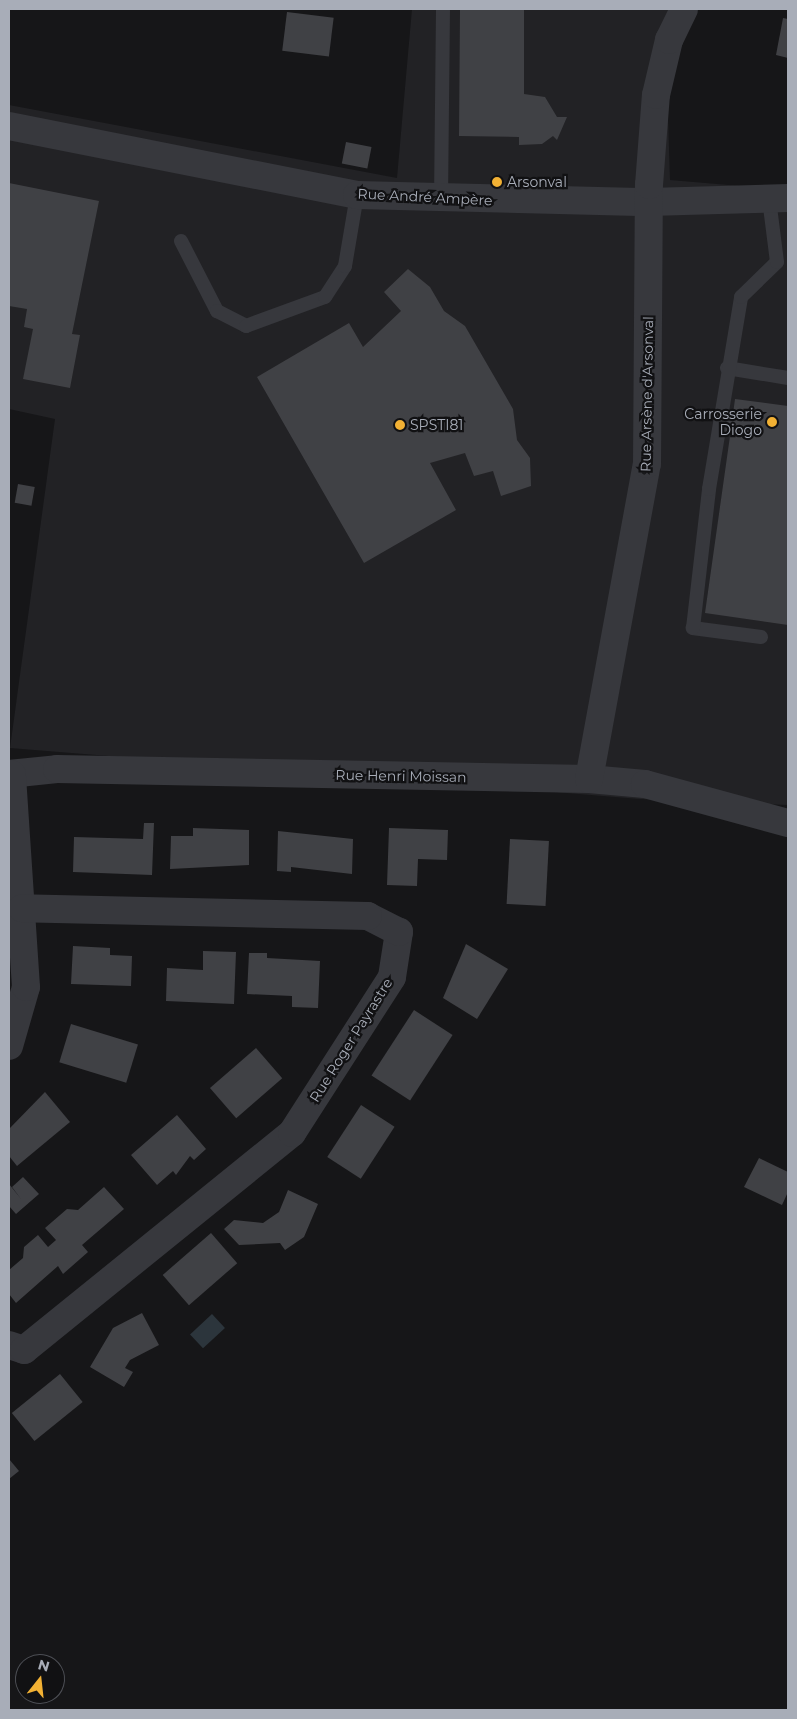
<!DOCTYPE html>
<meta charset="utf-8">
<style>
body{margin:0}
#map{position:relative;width:797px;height:1719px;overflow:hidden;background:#161618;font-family:Montserrat,sans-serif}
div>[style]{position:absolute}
.built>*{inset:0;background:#222225}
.water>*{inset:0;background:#2c353c;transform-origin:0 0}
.building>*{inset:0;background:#404145;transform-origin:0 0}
.service>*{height:14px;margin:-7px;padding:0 7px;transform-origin:7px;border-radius:7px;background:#37383d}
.minor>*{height:28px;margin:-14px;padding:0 14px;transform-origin:14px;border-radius:14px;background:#37383d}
.dots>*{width:14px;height:14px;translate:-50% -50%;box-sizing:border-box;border:2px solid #111113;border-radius:50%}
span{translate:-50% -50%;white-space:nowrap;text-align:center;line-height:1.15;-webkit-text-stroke:4.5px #111113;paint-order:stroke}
.poi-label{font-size:14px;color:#a8adb8}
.left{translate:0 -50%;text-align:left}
.right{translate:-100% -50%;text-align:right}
.street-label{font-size:14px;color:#a8adb8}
.frame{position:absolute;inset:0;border:10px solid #a8adb8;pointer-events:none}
.north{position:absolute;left:15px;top:1654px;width:50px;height:50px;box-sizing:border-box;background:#111113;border:1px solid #4d4f55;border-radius:50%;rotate:16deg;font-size:14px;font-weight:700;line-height:20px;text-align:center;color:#a8adb8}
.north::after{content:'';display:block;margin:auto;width:18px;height:22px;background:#f2b134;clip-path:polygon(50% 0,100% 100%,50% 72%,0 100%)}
</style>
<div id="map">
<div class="built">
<i style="clip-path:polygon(412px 9px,672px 9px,665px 20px,670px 180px,788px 190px,788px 805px,640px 799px,10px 748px,55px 419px,9px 409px,9px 105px,397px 178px)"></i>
</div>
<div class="water">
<i style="left:212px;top:1314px;width:19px;height:30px;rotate:47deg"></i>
</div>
<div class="building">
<i style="clip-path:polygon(460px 9px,524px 9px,524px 94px,545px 97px,557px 117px,567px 117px,557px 140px,553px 136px,542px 144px,519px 145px,519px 137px,459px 136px)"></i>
<i style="left:287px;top:12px;width:47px;height:39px;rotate:7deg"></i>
<i style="clip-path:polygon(783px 18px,788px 19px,788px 58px,776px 55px)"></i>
<i style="left:346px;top:142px;width:26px;height:22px;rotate:11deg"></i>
<i style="clip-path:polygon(9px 183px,99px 201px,72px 334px,80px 335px,70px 388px,23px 379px,33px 329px,24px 327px,27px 309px,9px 306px)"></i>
<i style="clip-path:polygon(408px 269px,430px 287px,444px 311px,465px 326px,513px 409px,517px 440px,530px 458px,531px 486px,501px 496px,493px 471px,474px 476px,465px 453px,430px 463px,456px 510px,364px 563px,257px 377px,349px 323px,363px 347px,401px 311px,384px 292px)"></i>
<i style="clip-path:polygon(735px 399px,788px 406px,788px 625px,705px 613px,730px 436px,721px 435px,724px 413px,733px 414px)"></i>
<i style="left:18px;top:484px;width:17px;height:19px;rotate:10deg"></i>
<i style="clip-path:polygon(144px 823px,154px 823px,152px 875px,73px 872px,74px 837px,143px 839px)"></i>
<i style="clip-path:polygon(193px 828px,249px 830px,249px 865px,170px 869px,171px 836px,193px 836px)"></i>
<i style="clip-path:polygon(389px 828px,448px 830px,447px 860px,418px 859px,417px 886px,387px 885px)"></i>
<i style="clip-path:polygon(278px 831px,353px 839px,352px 874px,291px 867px,291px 872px,277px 871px)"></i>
<i style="left:510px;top:839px;width:39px;height:65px;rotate:3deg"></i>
<i style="clip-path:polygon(466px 944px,508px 969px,477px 1019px,443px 998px)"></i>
<i style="clip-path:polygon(73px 946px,110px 948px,110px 955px,132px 956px,131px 986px,71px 984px)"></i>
<i style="clip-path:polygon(203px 951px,236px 952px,234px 1004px,166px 1001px,167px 968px,203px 970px)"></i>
<i style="clip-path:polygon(249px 953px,267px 953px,267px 958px,320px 961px,318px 1008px,292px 1007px,292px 996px,247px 994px)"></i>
<i style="left:414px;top:1010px;width:46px;height:78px;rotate:33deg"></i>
<i style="left:71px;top:1024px;width:70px;height:40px;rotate:17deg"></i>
<i style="left:256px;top:1048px;width:40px;height:61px;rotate:49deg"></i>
<i style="clip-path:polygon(45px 1092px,70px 1122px,17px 1166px,9px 1156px,9px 1129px)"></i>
<i style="left:361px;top:1105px;width:40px;height:62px;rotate:33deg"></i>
<i style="clip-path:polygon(177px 1115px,206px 1149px,194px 1160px,190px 1156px,176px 1175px,173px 1171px,157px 1185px,131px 1155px)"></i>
<i style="clip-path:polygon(759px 1158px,788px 1172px,788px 1192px,782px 1205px,744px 1187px)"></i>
<i style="clip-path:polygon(23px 1177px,39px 1194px,16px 1214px,9px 1206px,9px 1184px,21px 1199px,12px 1187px)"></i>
<i style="clip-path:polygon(104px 1187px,124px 1209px,82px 1245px,88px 1252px,63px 1274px,58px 1266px,16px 1303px,9px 1294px,9px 1270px,23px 1258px,24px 1247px,38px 1235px,48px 1247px,56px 1240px,45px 1228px,67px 1209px,78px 1210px)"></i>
<i style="clip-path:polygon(288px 1190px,318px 1204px,304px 1237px,285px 1250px,280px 1243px,239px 1245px,224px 1229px,234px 1220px,263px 1223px,279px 1212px)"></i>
<i style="left:211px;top:1233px;width:40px;height:64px;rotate:49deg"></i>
<i style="clip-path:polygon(142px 1313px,159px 1345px,130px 1360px,125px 1368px,133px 1372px,124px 1387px,90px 1367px,113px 1328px)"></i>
<i style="left:60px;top:1374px;width:36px;height:62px;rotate:51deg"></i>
<i style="clip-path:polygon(9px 1459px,19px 1471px,9px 1479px)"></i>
</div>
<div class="service">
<i style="left:441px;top:200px;width:191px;rotate:-89.4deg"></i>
<i style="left:181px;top:241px;width:79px;rotate:62.8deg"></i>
<i style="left:217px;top:311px;width:33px;rotate:27deg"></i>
<i style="left:246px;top:326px;width:84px;rotate:-20.2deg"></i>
<i style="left:325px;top:297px;width:37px;rotate:-57deg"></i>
<i style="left:345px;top:266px;width:72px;rotate:-80.4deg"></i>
<i style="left:727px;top:368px;width:62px;rotate:9.3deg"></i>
<i style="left:761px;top:637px;width:69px;rotate:-172.5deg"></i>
<i style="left:693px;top:628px;width:140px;rotate:-83.4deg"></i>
<i style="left:709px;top:489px;width:195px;rotate:-80.5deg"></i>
<i style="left:741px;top:297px;width:50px;rotate:-44.2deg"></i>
<i style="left:777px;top:262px;width:64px;rotate:-97.2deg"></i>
</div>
<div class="minor">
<i style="left:9px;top:126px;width:355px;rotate:11.2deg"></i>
<i style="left:357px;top:195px;width:292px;rotate:1.4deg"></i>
<i style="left:649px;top:202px;width:139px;rotate:-1.6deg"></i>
<i style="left:9px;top:774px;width:48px;rotate:-5.9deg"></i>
<i style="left:57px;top:769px;width:532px;rotate:1.08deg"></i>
<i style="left:589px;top:779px;width:56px;rotate:5.1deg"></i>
<i style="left:645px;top:784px;width:148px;rotate:15.3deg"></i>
<i style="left:589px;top:779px;width:320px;rotate:-79.6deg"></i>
<i style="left:647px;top:464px;width:279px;rotate:-89.6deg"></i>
<i style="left:649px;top:185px;width:90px;rotate:-85.6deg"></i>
<i style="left:656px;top:95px;width:57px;rotate:-76.7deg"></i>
<i style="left:669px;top:40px;width:34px;rotate:-64deg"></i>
<i style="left:9px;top:1046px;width:61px;rotate:-73.9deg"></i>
<i style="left:26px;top:987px;width:213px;rotate:-93.8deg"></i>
<i style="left:9px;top:1345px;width:16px;rotate:18deg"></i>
<i style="left:24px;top:1350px;width:345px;rotate:-39deg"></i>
<i style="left:292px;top:1133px;width:185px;rotate:-57.3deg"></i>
<i style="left:392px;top:977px;width:46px;rotate:-81.2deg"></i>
<i style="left:399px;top:932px;width:35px;rotate:-153deg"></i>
<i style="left:368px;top:916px;width:346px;rotate:-178.7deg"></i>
</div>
<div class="dots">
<i style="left:497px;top:182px;background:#f2b134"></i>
<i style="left:772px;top:422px;background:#f2b134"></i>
<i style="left:400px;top:425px;background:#f2b134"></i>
</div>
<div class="poi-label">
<span class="left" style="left:507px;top:182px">Arsonval</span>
<span class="right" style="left:762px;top:422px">Carrosserie<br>Diogo</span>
<span class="left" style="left:410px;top:425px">SPSTI81</span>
</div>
<div class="street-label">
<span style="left:425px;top:197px;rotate:3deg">Rue André Ampère</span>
<span style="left:647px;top:394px;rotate:-89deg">Rue Arsène d'Arsonval</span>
<span style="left:401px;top:776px;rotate:1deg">Rue Henri Moissan</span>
<span style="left:351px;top:1040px;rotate:-58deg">Rue Roger Payrastre</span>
</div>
<div class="frame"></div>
<div class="north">N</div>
</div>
